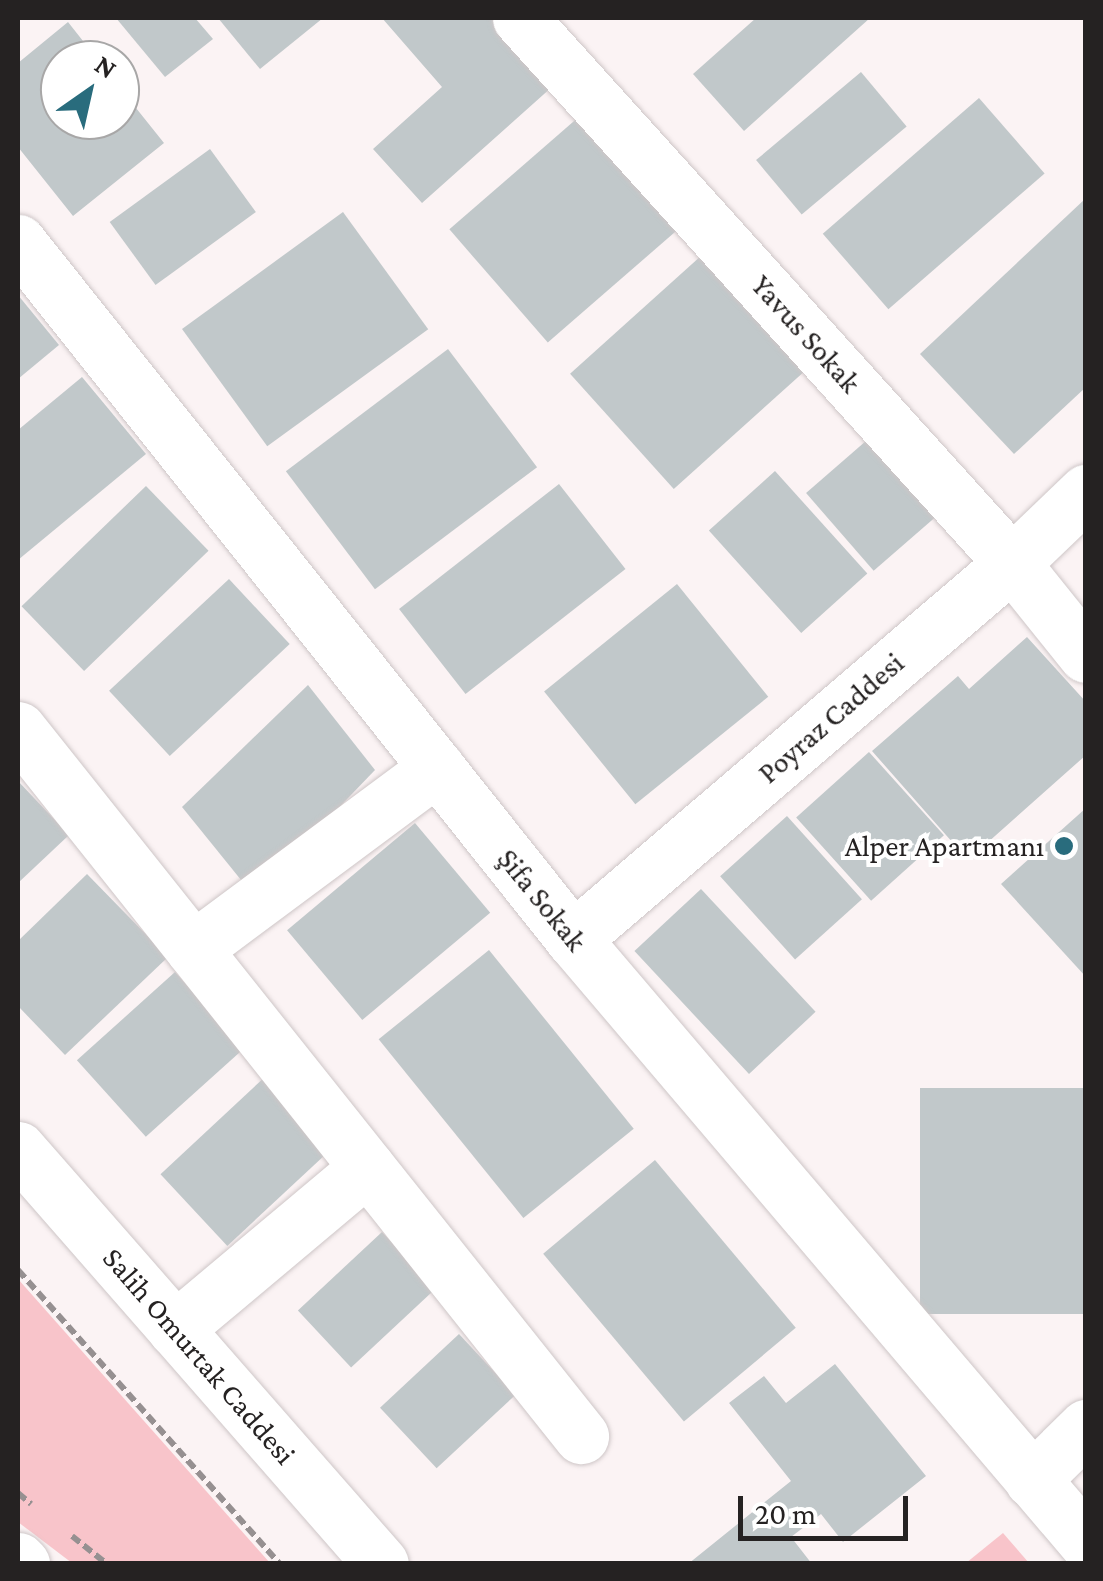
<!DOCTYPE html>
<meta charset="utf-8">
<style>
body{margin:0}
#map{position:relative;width:1103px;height:1581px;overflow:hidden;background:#fbf3f4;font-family:"Crimson Pro",serif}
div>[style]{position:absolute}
.green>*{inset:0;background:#f8c4ca}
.building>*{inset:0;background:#c1c8ca;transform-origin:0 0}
.path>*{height:6px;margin-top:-3px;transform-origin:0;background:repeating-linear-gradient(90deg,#969091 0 10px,transparent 0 15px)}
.roads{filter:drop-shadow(0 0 2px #cec6c7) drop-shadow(0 0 2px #cec6c7)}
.minor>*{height:55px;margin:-27.5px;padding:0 27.5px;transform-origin:27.5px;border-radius:27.5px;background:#fff}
.major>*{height:55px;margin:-27.5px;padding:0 27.5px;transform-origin:27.5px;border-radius:27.5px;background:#fff}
.dots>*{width:28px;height:28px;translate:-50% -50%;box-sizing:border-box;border:5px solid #fff;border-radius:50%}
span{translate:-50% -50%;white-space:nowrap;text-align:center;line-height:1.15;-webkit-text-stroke:8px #fff;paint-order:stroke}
.street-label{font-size:30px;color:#252222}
.poi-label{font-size:30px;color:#252222}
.right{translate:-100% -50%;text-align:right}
.frame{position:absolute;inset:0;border:20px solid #252222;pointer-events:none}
.north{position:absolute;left:40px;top:40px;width:100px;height:100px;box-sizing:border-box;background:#fff;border:2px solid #a8a7a7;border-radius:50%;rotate:34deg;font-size:28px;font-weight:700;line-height:40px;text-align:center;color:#252222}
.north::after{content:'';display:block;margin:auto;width:35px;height:45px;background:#296c7d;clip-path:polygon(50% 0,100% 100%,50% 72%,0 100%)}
.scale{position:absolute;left:738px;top:1496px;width:170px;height:45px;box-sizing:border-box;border:5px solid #252222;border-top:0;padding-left:12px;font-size:30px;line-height:35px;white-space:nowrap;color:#252222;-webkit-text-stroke:8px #fff;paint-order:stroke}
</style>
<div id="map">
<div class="green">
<i style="clip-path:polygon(18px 1279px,270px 1563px,72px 1563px,18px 1522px)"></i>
<i style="clip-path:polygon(1003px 1533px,1029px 1563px,966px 1563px)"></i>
</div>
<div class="building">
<i style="clip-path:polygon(116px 18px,195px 18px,213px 39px,165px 77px)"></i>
<i style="clip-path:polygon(218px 18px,323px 18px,260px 69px)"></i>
<i style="clip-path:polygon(382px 18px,508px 18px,562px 78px,422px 203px,373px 149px,442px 87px)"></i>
<i style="clip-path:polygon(756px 18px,870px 18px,744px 131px,693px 74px)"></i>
<i style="clip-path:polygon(68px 22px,98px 60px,60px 60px,60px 120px,120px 120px,120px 88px,164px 143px,73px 216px,18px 147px,18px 63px)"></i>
<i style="left:861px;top:72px;width:71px;height:137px;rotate:50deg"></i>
<i style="left:979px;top:98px;width:100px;height:207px;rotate:49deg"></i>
<i style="left:589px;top:108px;width:150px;height:185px;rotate:49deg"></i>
<i style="left:210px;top:149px;width:78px;height:124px;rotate:54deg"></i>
<i style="clip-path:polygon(1086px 198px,1086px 387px,1014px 454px,920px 354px)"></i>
<i style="left:343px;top:212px;width:145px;height:199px;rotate:54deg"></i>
<i style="left:712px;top:246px;width:155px;height:191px;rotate:48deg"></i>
<i style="clip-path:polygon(18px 295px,59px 345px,18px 379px)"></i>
<i style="left:448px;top:349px;width:148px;height:203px;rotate:53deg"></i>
<i style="clip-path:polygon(82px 377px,146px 454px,18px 560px,18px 430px)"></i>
<i style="left:874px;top:434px;width:103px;height:90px;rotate:49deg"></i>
<i style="left:775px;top:471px;width:138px;height:89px;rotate:48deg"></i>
<i style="left:559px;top:484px;width:108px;height:203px;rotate:52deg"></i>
<i style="left:146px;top:486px;width:90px;height:173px;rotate:46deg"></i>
<i style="left:229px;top:579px;width:89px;height:164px;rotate:47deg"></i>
<i style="left:677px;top:584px;width:145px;height:171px;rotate:51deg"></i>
<i style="clip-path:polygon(1027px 637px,1086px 702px,1086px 755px,968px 860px,872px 751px,958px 676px,969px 689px)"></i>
<i style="clip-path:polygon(308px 685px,375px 770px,254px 896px,182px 807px)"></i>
<i style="left:869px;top:752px;width:112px;height:98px;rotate:48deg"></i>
<i style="clip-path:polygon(18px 781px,69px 835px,18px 883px)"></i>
<i style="clip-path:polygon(1086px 808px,1086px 977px,1001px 884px)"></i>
<i style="left:787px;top:816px;width:112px;height:90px;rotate:48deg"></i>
<i style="left:415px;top:823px;width:117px;height:167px;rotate:50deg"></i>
<i style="clip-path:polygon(87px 874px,168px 957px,65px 1055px,18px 1006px,18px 941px)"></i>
<i style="left:701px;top:889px;width:168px;height:91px;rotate:47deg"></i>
<i style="left:489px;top:950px;width:230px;height:142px;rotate:51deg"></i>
<i style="left:175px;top:972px;width:103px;height:132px;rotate:48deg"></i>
<i style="left:268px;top:1074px;width:98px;height:147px;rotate:47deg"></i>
<i style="left:920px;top:1088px;width:166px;height:226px"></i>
<i style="left:655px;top:1160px;width:219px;height:146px;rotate:50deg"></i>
<i style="left:382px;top:1232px;width:78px;height:115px;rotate:47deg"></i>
<i style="left:459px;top:1334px;width:83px;height:108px;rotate:47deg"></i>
<i style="clip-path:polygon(835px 1364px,926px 1476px,843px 1542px,821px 1514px,791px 1537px,812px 1564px,688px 1564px,791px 1481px,729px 1403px,764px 1376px,786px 1403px)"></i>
</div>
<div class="path">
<i style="left:18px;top:1270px;width:394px;rotate:48.3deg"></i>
<i style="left:18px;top:1493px;width:17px;rotate:40deg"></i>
<i style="left:72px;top:1536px;width:45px;rotate:38.7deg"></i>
</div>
<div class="roads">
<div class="minor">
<i style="left:520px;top:18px;width:734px;rotate:47.93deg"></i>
<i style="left:1012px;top:563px;width:118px;rotate:51.2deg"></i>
<i style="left:18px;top:242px;width:891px;rotate:51.47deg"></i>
<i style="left:573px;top:939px;width:792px;rotate:49.61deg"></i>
<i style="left:18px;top:729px;width:904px;rotate:51.47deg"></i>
<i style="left:573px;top:939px;width:578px;rotate:-40.58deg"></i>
<i style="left:1012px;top:563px;width:103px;rotate:-43.8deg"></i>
<i style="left:193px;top:949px;width:304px;rotate:-36.6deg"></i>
<i style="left:175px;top:1329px;width:251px;rotate:-40deg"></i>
<i style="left:1032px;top:1480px;width:76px;rotate:-44.5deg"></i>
</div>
<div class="major">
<i style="left:18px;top:1149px;width:551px;rotate:48.82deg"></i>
<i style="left:18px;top:1560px;width:6px;rotate:45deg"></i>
</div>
</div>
<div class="dots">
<i style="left:1064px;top:846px;background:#296c7d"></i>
</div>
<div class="street-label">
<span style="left:806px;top:334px;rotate:48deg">Yavus Sokak</span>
<span style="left:831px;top:718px;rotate:-41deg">Poyraz Caddesi</span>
<span style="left:542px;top:900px;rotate:51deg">Şifa Sokak</span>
<span style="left:199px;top:1356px;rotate:49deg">Salih Omurtak Caddesi</span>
</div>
<div class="poi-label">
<span class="right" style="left:1044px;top:846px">Alper Apartmanı</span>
</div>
<div class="frame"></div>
<div class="north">N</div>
<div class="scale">20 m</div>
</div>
